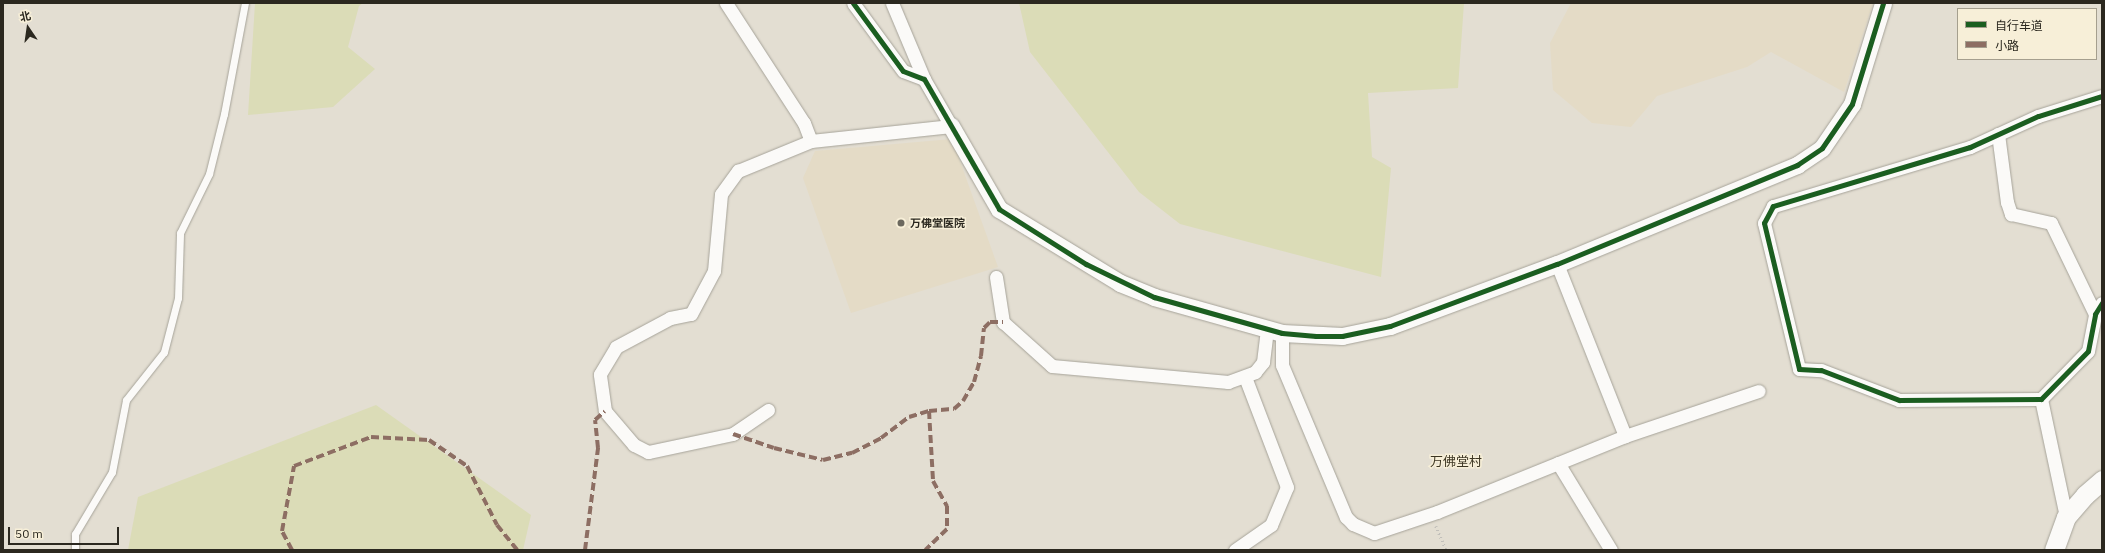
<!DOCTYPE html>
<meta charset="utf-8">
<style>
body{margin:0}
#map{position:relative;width:2105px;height:553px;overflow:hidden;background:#e3ded2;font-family:"IBM Plex Sans","Noto Sans SC",sans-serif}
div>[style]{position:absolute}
.built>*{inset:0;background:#e4dbc6}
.green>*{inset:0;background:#dbdcb7}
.path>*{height:2.5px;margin-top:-1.25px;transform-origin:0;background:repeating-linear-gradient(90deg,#c1bfba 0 1px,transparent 0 4px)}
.roads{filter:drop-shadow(0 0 1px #a6a399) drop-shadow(0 0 1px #a6a399)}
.service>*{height:7px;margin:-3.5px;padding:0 3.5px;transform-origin:3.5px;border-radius:3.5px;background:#fbfaf8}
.minor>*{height:13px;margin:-6.5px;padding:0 6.5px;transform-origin:6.5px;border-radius:6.5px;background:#fbfaf8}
.tertiary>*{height:17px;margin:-8.5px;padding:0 8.5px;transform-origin:8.5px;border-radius:8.5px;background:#fbfaf8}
.secondary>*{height:19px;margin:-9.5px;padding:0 9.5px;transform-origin:9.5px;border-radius:9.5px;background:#fbfaf8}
.quiet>*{height:4px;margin-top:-2px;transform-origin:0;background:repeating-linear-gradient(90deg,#8d6e63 0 8px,transparent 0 12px)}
.cycleway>*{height:5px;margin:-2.5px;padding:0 2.5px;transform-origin:2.5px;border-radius:2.5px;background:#1b5e20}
.dots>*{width:11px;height:11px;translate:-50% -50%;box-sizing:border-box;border:2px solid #f7efd8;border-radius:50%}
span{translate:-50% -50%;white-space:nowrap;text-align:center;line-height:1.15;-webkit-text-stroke:3px #f7efd8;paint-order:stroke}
.poi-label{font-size:11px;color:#2b281f;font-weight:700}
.left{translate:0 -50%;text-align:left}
.quarter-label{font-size:13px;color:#3c3522}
.frame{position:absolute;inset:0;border:4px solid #2b281f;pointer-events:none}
.legend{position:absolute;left:1957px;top:8px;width:140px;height:52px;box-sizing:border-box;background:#f7efd8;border:1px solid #a59f8e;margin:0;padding:5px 7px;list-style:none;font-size:12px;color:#2b281f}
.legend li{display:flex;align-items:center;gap:8px;height:20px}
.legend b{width:20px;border:1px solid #a59f8e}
.north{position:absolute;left:8px;top:8px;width:40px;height:40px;-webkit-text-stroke:3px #f7efd8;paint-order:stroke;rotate:347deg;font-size:11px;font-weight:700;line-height:16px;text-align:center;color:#2b281f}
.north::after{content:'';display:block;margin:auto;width:14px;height:18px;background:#2b281f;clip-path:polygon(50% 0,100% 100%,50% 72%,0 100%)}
.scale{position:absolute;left:8px;top:527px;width:111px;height:18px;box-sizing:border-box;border:2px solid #2b281f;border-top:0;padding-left:5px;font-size:12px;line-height:14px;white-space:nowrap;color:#2b281f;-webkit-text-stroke:3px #f7efd8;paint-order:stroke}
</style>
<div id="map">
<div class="built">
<i style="clip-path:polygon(1571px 3px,1873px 3px,1844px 92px,1771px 52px,1747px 67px,1657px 96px,1631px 127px,1592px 123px,1553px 90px,1550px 43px)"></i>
<i style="clip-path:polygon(952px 139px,998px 267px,851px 313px,803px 178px,815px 151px)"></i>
</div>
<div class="green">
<i style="clip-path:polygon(255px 3px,363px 3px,359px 6px,348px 47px,375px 69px,333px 107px,248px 115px)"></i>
<i style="clip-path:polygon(1019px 3px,1464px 3px,1458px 88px,1368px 93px,1372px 157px,1391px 168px,1381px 277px,1180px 224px,1139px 192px,1030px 52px)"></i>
<i style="clip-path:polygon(376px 405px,531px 515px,523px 550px,128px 550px,138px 497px)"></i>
</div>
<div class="path">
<i style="left:1436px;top:526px;width:26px;rotate:67deg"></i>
<i style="left:1472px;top:550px;width:6px"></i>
</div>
<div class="roads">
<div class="service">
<i style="left:75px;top:550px;width:16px;rotate:-90deg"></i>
<i style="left:75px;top:534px;width:72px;rotate:-59.2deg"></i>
<i style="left:112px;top:472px;width:73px;rotate:-79deg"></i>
<i style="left:126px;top:400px;width:61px;rotate:-51.6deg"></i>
<i style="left:164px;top:352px;width:56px;rotate:-75.5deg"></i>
<i style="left:178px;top:298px;width:65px;rotate:-88.2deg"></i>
<i style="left:180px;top:233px;width:66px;rotate:-63.8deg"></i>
<i style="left:209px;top:174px;width:62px;rotate:-76deg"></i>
<i style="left:224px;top:114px;width:113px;rotate:-79.3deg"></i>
</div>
<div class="minor">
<i style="left:726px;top:3px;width:143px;rotate:57deg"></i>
<i style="left:804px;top:123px;width:19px;rotate:69deg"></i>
<i style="left:892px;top:3px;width:82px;rotate:67.2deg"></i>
<i style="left:2102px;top:96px;width:67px;rotate:162.6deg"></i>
<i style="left:2038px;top:116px;width:75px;rotate:155.5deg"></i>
<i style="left:1970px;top:147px;width:206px;rotate:163.3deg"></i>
<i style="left:1773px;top:206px;width:19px;rotate:118deg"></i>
<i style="left:1764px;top:223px;width:150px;rotate:76.5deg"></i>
<i style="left:1799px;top:369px;width:22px;rotate:3deg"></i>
<i style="left:1821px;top:370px;width:84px;rotate:21deg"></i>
<i style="left:1899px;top:400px;width:142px;rotate:-0.4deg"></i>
<i style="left:2041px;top:399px;width:67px;rotate:-45.6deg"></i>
<i style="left:2088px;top:351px;width:38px;rotate:-79deg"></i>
<i style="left:2095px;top:314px;width:13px;rotate:-58deg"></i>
<i style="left:1998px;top:134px;width:69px;rotate:82.5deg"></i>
<i style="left:2007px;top:202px;width:13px;rotate:72deg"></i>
<i style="left:2011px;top:214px;width:41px;rotate:12.7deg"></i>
<i style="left:2051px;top:223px;width:101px;rotate:64.2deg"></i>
<i style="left:1557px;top:264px;width:185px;rotate:68.4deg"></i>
<i style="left:996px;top:277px;width:46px;rotate:81.2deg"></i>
<i style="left:1003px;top:322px;width:66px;rotate:41.9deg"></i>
<i style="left:1052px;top:366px;width:177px;rotate:5.2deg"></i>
<i style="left:1228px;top:382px;width:29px;rotate:-20deg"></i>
<i style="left:1255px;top:372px;width:13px;rotate:-51deg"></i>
<i style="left:1263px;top:362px;width:33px;rotate:-83deg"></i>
<i style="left:1282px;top:333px;width:32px;rotate:90deg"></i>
<i style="left:1282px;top:365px;width:165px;rotate:67.2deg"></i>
<i style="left:1346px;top:517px;width:10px;rotate:45deg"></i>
<i style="left:1353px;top:524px;width:23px;rotate:23deg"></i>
<i style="left:1374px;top:533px;width:66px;rotate:-18.4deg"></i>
<i style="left:1437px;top:512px;width:203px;rotate:-22deg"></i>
<i style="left:1625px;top:436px;width:141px;rotate:-18.6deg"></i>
<i style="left:2041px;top:399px;width:121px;rotate:78deg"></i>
<i style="left:768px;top:410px;width:42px;rotate:145.6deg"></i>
<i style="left:733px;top:434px;width:87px;rotate:168deg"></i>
<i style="left:648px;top:452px;width:16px;rotate:-153deg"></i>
<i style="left:634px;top:445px;width:45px;rotate:-130.5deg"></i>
<i style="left:605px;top:411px;width:37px;rotate:-98deg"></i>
<i style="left:600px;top:374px;width:31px;rotate:-59deg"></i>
<i style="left:616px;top:347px;width:61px;rotate:-28.2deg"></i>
<i style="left:670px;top:318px;width:21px;rotate:-11deg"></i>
<i style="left:691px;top:314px;width:49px;rotate:-61.9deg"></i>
<i style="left:714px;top:271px;width:77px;rotate:-84.8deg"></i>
<i style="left:721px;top:194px;width:29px;rotate:-54deg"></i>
<i style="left:738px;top:171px;width:79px;rotate:-22.3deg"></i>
<i style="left:811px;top:141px;width:141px;rotate:-6.1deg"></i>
<i style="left:951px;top:126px;width:54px;rotate:-119.9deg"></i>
<i style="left:924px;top:79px;width:22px;rotate:-159deg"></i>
<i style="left:903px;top:71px;width:84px;rotate:-126.3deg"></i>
<i style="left:1558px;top:463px;width:102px;rotate:58.7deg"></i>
<i style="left:1235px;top:550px;width:44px;rotate:-34.8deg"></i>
<i style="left:1271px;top:525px;width:41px;rotate:-67.2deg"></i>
<i style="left:1287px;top:487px;width:118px;rotate:-110.9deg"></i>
</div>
<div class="tertiary">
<i style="left:951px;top:126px;width:96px;rotate:60deg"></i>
<i style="left:999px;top:209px;width:142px;rotate:31.4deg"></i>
<i style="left:1120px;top:283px;width:37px;rotate:22deg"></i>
<i style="left:1154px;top:297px;width:133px;rotate:15.7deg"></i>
<i style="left:1282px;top:333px;width:60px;rotate:2.9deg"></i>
<i style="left:1342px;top:336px;width:49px;rotate:-11.8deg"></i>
<i style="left:1390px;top:326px;width:178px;rotate:-20.4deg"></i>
<i style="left:1557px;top:264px;width:260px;rotate:-22.4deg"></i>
<i style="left:1797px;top:165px;width:30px;rotate:-34deg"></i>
<i style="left:1822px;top:148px;width:53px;rotate:-55.7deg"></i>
<i style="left:1852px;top:104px;width:106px;rotate:-72.9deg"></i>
</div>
<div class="secondary">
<i style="left:2054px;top:550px;width:35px;rotate:-70deg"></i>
<i style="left:2066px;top:517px;width:29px;rotate:-49deg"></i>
<i style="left:2085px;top:495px;width:23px;rotate:-41deg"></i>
</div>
</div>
<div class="quiet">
<i style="left:929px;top:411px;width:25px;rotate:-5deg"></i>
<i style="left:954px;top:409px;width:12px;rotate:-42deg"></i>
<i style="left:963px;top:401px;width:22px;rotate:-60deg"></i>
<i style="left:974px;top:382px;width:27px;rotate:-75deg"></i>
<i style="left:981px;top:356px;width:28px;rotate:-84deg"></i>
<i style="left:984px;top:328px;width:8px;rotate:-45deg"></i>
<i style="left:990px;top:322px;width:13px"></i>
<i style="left:733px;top:434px;width:43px;rotate:18.9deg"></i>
<i style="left:774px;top:448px;width:50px;rotate:13.8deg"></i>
<i style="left:823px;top:460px;width:30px;rotate:-14deg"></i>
<i style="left:852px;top:453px;width:33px;rotate:-27deg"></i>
<i style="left:881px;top:438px;width:35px;rotate:-37deg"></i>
<i style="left:909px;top:417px;width:21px;rotate:-17deg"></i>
<i style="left:929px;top:411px;width:70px;rotate:86.7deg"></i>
<i style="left:933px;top:481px;width:29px;rotate:61deg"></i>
<i style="left:947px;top:506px;width:23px;rotate:90deg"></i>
<i style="left:947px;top:529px;width:30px;rotate:136deg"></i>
<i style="left:292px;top:550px;width:21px;rotate:-118deg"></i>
<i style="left:282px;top:531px;width:66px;rotate:-79.5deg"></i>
<i style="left:294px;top:466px;width:82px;rotate:-20.6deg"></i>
<i style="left:371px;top:437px;width:58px;rotate:3deg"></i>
<i style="left:429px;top:440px;width:46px;rotate:34.4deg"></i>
<i style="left:467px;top:466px;width:66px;rotate:63deg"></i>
<i style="left:497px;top:525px;width:32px;rotate:51deg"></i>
<i style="left:585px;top:550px;width:103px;rotate:-82.7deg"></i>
<i style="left:598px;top:448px;width:28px;rotate:-96deg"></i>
<i style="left:595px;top:420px;width:13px;rotate:-42deg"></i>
</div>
<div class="cycleway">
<i style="left:853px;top:3px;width:84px;rotate:53.7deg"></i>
<i style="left:903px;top:71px;width:22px;rotate:21deg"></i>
<i style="left:924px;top:79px;width:150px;rotate:60deg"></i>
<i style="left:999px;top:209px;width:103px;rotate:32.3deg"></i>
<i style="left:1086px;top:264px;width:76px;rotate:25.9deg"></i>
<i style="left:1154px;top:297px;width:133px;rotate:15.7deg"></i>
<i style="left:1282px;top:333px;width:34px;rotate:5deg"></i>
<i style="left:1316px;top:336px;width:26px"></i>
<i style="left:1342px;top:336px;width:49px;rotate:-11.8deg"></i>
<i style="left:1390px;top:326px;width:178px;rotate:-20.4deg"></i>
<i style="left:1557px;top:264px;width:260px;rotate:-22.4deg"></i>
<i style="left:1797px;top:165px;width:30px;rotate:-34deg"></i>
<i style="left:1822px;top:148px;width:53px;rotate:-55.7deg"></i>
<i style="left:1852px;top:104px;width:106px;rotate:-72.9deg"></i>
<i style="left:2102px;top:96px;width:67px;rotate:162.6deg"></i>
<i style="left:2038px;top:116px;width:75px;rotate:155.5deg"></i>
<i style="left:1970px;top:147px;width:206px;rotate:163.3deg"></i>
<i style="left:1773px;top:206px;width:19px;rotate:118deg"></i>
<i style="left:1764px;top:223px;width:150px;rotate:76.5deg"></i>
<i style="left:1799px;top:369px;width:22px;rotate:3deg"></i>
<i style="left:1821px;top:370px;width:84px;rotate:21deg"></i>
<i style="left:1899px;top:400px;width:142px;rotate:-0.4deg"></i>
<i style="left:2041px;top:399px;width:67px;rotate:-45.6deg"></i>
<i style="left:2088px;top:351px;width:38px;rotate:-79deg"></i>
<i style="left:2095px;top:314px;width:13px;rotate:-58deg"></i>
</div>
<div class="dots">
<i style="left:901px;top:223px;background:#6b685e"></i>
</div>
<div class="poi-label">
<span class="left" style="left:910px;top:223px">万佛堂医院</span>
</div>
<div class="quarter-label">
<span style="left:1456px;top:462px">万佛堂村</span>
</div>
<div class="frame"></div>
<ul class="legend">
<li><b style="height:5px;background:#1b5e20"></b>自行车道</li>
<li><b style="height:5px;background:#8d6e63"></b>小路</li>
</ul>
<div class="north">北</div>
<div class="scale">50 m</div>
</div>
